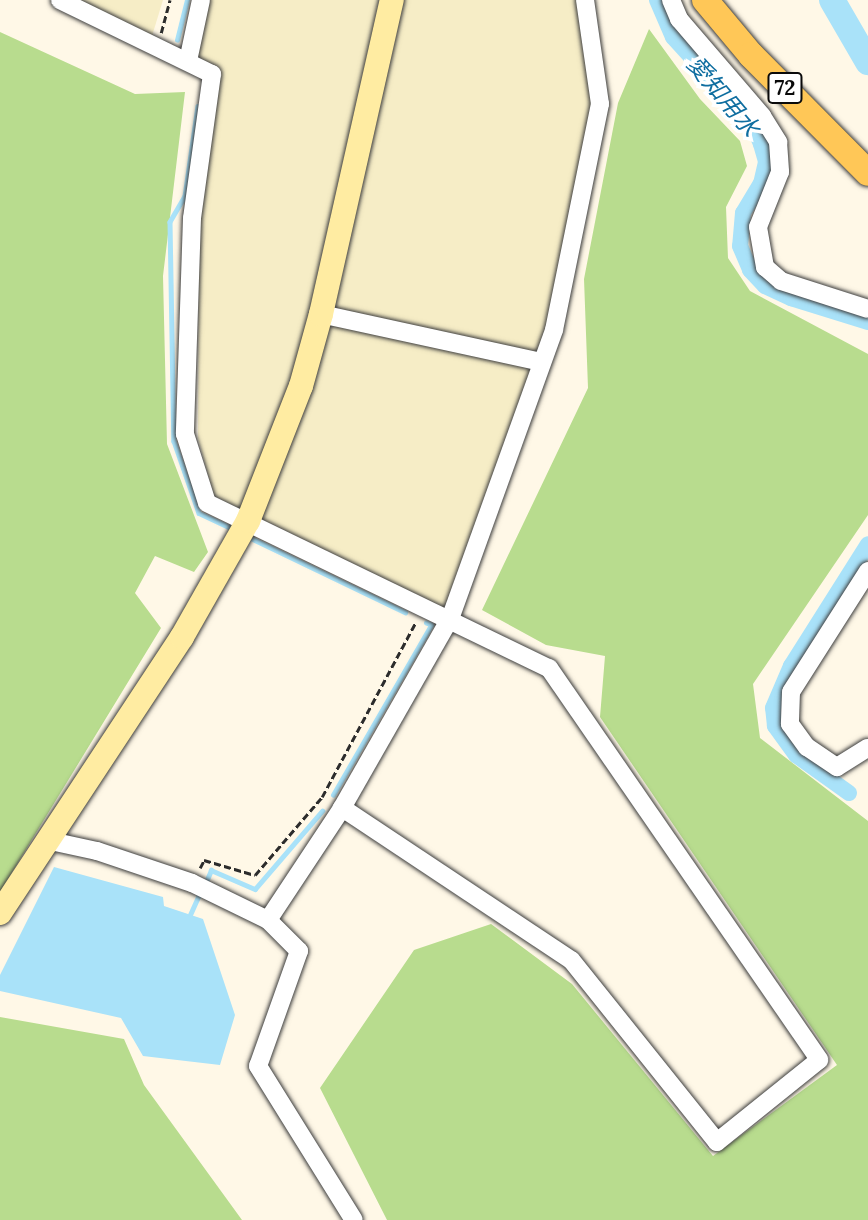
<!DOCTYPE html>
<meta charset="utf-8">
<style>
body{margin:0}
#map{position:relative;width:868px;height:1220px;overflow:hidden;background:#fff8e7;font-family:Lora,"Noto Sans JP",serif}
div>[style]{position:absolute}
.farmland>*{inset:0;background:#f6edc6}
.forest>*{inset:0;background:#b8dc8e}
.water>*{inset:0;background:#a9e2f9}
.stream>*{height:4.5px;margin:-2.25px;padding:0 2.25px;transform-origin:2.25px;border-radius:2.25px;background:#a9e2f9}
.canal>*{height:16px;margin:-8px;padding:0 8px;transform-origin:8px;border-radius:8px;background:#a9e2f9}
.river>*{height:26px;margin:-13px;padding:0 13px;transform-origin:13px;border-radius:13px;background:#a9e2f9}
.path>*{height:2.5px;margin-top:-1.25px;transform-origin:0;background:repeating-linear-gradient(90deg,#2c2c2c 0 7px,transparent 0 10.5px)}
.roads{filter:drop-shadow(0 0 2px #3d3d3d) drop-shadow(0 0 2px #3d3d3d)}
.street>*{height:18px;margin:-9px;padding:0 9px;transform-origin:9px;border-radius:9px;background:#fff}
.secondary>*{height:24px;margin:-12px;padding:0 12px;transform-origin:12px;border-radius:12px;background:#ffeca2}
.primary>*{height:26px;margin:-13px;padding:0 13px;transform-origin:13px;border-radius:13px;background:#ffc757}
span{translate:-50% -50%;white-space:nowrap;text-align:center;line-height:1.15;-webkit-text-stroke:7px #fff;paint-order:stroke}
.shield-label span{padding:2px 5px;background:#fff;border:2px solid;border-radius:5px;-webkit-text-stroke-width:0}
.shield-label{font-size:21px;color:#0a0a0a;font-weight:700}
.water-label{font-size:24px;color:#0f6ea0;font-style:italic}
</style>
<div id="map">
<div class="farmland">
<i style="clip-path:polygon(78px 0,163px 0,152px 36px)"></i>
<i style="clip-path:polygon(208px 0,579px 0,593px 105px,547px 325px,445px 609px,214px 496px,198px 438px,199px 219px,221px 72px,196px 55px)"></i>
</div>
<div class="forest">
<i style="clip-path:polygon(649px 29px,700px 99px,740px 141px,747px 166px,726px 207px,728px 258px,750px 291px,868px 354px,868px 515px,753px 684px,760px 738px,868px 821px,868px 1220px,387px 1220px,320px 1088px,414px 950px,491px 924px,572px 984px,713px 1156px,837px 1065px,600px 717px,605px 656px,546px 645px,482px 610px,588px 388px,584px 279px,618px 103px)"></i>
<i style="clip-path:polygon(0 32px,135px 94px,185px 92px,163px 276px,167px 444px,208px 552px,194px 572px,155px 556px,135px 593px,161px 628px,0 892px)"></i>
<i style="clip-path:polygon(0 1017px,124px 1039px,144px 1085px,242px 1220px,0 1220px)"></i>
</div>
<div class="water">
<i style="clip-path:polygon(54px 867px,163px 897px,164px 906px,203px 919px,235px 1015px,220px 1065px,143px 1056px,121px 1018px,0 991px,0 975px)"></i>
</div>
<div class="stream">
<i style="left:177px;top:40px;width:41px;rotate:-76deg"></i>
<i style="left:198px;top:106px;width:91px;rotate:98.2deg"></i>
<i style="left:185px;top:196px;width:30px;rotate:120deg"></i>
<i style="left:170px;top:222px;width:219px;rotate:89deg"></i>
<i style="left:174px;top:441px;width:76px;rotate:70.9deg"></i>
<i style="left:199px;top:513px;width:33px;rotate:25deg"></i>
<i style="left:253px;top:539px;width:169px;rotate:25.7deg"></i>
<i style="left:333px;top:795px;width:196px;rotate:-60deg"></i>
<i style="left:431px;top:625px;width:5px;rotate:-158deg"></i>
<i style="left:206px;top:882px;width:13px;rotate:-67deg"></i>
<i style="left:211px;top:870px;width:48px;rotate:23.4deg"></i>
<i style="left:255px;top:889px;width:103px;rotate:-49.3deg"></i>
<i style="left:190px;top:915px;width:22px;rotate:-66deg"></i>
</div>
<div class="canal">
<i style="left:657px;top:0;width:40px;rotate:66.6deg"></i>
<i style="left:673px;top:37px;width:119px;rotate:47.7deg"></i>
<i style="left:753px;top:125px;width:21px;rotate:67deg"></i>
<i style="left:761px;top:144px;width:19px;rotate:74deg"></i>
<i style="left:766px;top:162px;width:22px;rotate:103deg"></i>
<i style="left:761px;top:183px;width:35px;rotate:121deg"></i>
<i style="left:743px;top:213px;width:33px;rotate:95deg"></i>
<i style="left:740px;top:246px;width:26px;rotate:67deg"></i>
<i style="left:750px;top:270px;width:22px;rotate:47deg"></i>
<i style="left:765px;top:286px;width:29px;rotate:25deg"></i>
<i style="left:791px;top:298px;width:81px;rotate:17.3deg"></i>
<i style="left:849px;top:793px;width:65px;rotate:-144.4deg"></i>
<i style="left:796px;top:755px;width:36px;rotate:-126deg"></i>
<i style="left:775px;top:726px;width:18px;rotate:-96deg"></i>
<i style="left:773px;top:708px;width:46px;rotate:-66.8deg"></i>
<i style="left:791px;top:666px;width:144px;rotate:-57.7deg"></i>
</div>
<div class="river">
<i style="left:832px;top:0;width:72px;rotate:59.9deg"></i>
</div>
<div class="path">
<i style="left:161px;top:33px;width:34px;rotate:-75deg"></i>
<i style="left:200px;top:868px;width:9px;rotate:-63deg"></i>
<i style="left:204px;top:860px;width:53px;rotate:16.4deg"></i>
<i style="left:255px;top:875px;width:103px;rotate:-49.3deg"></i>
<i style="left:322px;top:797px;width:199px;rotate:-61.8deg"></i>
</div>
<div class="roads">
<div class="street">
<i style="left:60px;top:0;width:169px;rotate:26deg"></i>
<i style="left:212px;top:74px;width:145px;rotate:97.9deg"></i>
<i style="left:192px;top:218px;width:216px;rotate:91.9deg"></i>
<i style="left:185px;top:434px;width:72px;rotate:72.3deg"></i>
<i style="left:207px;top:503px;width:380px;rotate:25.8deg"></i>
<i style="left:549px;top:668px;width:476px;rotate:55.4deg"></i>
<i style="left:819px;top:1060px;width:131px;rotate:141.2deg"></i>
<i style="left:717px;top:1142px;width:233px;rotate:-128.7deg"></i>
<i style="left:571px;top:960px;width:275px;rotate:-146.4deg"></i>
<i style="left:671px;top:0;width:21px;rotate:67deg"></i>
<i style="left:679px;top:19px;width:128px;rotate:49.4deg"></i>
<i style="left:762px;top:116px;width:31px;rotate:58deg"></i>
<i style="left:778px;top:142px;width:30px;rotate:86deg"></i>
<i style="left:780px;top:172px;width:59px;rotate:111.8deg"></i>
<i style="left:758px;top:227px;width:41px;rotate:80.1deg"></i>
<i style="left:765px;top:267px;width:21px;rotate:41deg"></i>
<i style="left:781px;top:281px;width:91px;rotate:17.8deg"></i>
<i style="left:188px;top:61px;width:62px;rotate:-78deg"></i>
<i style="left:321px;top:314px;width:226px;rotate:12.3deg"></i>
<i style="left:868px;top:571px;width:143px;rotate:122.5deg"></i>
<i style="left:791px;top:692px;width:32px;rotate:92deg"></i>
<i style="left:790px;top:724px;width:29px;rotate:54deg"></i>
<i style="left:807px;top:747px;width:36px;rotate:34deg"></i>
<i style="left:837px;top:767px;width:36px;rotate:-32deg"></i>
<i style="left:46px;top:840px;width:52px;rotate:12.2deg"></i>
<i style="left:97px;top:851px;width:100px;rotate:18.6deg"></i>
<i style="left:192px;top:883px;width:85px;rotate:26deg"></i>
<i style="left:268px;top:920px;width:44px;rotate:45deg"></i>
<i style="left:299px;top:951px;width:122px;rotate:109.6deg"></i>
<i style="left:258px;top:1066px;width:181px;rotate:58.1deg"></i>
<i style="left:268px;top:920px;width:134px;rotate:-56.5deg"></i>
<i style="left:342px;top:808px;width:218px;rotate:-60.3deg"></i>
<i style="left:450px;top:619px;width:307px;rotate:-70.2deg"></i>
<i style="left:554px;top:330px;width:231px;rotate:-78.5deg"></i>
<i style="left:600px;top:104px;width:105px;rotate:-98.2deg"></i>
</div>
<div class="secondary">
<i style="left:0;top:913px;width:331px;rotate:-56.6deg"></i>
<i style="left:182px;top:637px;width:133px;rotate:-60.4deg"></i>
<i style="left:248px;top:521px;width:145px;rotate:-68.6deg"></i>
<i style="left:301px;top:386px;width:75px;rotate:-74.5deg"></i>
<i style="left:321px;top:314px;width:322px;rotate:-77.3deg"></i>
</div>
<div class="primary">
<i style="left:705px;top:0;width:72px;rotate:50.1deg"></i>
<i style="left:751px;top:55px;width:166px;rotate:45.2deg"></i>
</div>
</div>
<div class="shield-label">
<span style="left:785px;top:88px">72</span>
</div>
<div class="water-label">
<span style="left:723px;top:96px;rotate:50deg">愛知用水</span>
</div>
</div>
